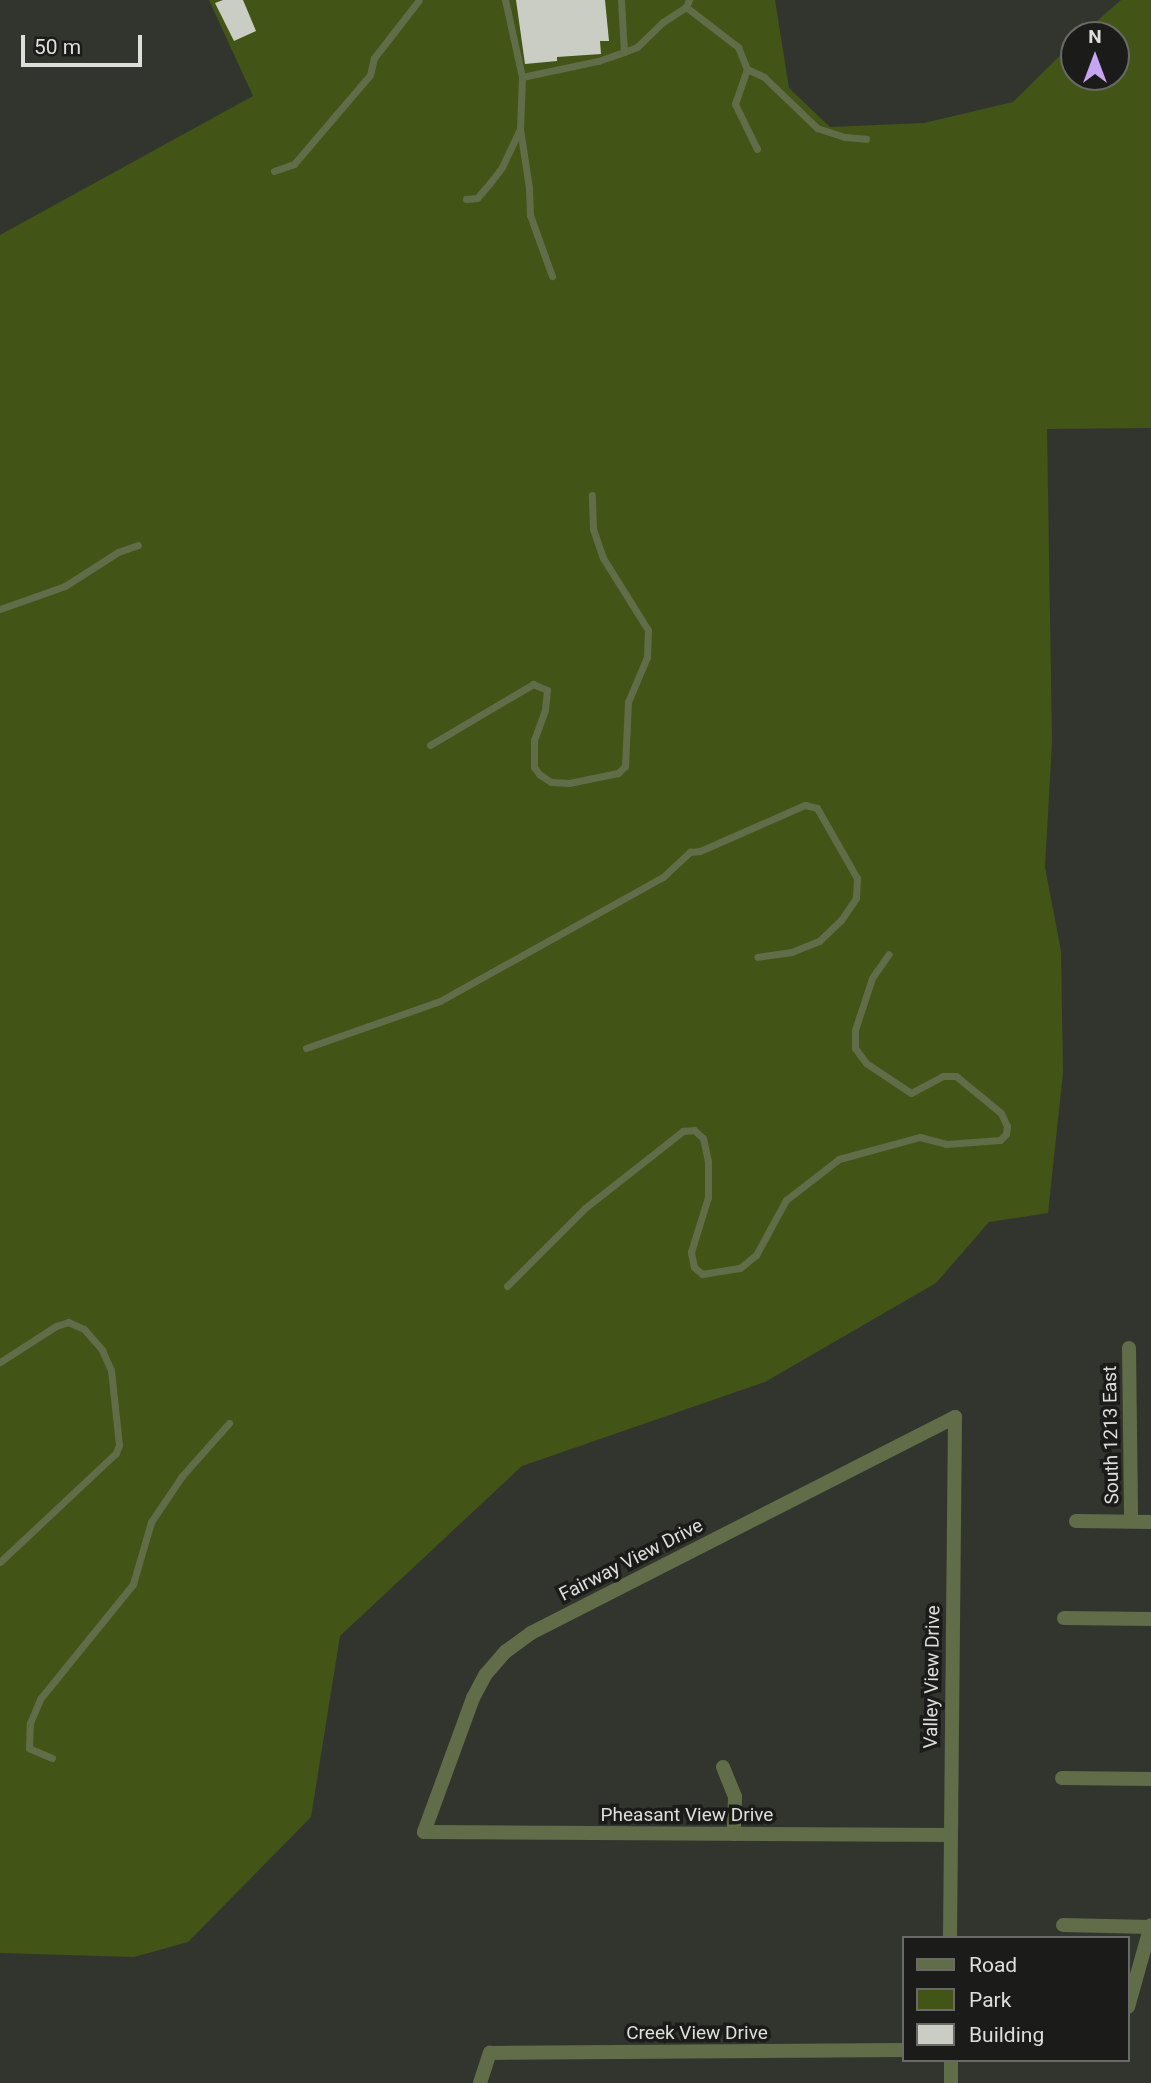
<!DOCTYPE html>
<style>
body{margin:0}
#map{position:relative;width:1151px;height:2083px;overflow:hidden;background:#32352e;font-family:Roboto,sans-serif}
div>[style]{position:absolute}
.green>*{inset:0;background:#435417}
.building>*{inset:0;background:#cacdc4}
.lane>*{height:7px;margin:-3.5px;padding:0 3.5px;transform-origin:3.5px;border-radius:3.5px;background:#606d48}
.street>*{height:14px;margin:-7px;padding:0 7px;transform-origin:7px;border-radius:7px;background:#606d48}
span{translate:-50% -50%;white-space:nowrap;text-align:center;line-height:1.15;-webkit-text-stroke:7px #1b1c19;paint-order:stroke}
.street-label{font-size:19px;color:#dddfdb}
.legend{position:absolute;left:902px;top:1936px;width:228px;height:126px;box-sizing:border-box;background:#1b1c19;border:2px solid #696a67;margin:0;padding:9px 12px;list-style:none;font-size:21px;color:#dddfdb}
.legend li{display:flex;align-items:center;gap:14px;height:35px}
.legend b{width:35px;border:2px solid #696a67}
.north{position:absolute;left:1060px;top:21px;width:70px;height:70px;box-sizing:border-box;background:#1b1c19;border:2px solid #696a67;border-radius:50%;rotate:0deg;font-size:19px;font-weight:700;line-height:28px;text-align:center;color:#dddfdb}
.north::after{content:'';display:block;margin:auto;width:24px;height:32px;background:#c6a6f0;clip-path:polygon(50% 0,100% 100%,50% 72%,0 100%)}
.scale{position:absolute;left:21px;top:35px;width:121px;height:32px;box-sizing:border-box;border:4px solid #dddfdb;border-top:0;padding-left:9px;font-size:21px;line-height:24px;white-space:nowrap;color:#dddfdb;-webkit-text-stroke:5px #1b1c19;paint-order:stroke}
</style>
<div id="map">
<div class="green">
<i style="clip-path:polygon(209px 0,775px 0,789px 88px,830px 127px,924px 123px,1013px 102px,1074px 42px,1074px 77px,1116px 77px,1116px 35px,1081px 35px,1121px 0,1151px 0,1151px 428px,1047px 429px,1052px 742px,1045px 867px,1061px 951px,1063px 1073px,1048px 1213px,989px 1222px,936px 1283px,765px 1382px,522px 1466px,340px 1636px,311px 1817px,188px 1942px,134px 1957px,0 1953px,0 235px,253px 96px)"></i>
</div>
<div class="building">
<i style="clip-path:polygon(223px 0,243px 0,256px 31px,234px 41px,215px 3px)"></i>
<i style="clip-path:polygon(516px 0,605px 0,609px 41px,600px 41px,601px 54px,557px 57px,557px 61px,525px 64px)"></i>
</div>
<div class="lane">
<i style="left:686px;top:7px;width:66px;rotate:37.6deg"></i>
<i style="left:738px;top:47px;width:24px;rotate:68deg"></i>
<i style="left:747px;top:69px;width:37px;rotate:109deg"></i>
<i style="left:735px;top:104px;width:50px;rotate:63.9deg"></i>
<i style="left:624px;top:52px;width:14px;rotate:-21deg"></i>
<i style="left:637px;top:47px;width:36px;rotate:-44deg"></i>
<i style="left:663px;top:22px;width:27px;rotate:-33deg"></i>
<i style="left:686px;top:7px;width:8px;rotate:-67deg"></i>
<i style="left:747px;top:69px;width:19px;rotate:25deg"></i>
<i style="left:764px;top:77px;width:74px;rotate:43.9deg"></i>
<i style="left:817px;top:128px;width:29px;rotate:18deg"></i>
<i style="left:845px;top:137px;width:21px;rotate:5deg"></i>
<i style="left:522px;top:77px;width:78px;rotate:-11.9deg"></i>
<i style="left:598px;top:61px;width:28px;rotate:-19deg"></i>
<i style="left:624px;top:52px;width:52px;rotate:-93.3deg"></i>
<i style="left:520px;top:129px;width:60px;rotate:81.3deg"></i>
<i style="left:529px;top:188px;width:27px;rotate:88deg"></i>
<i style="left:530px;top:215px;width:65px;rotate:70.2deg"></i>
<i style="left:274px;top:171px;width:21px;rotate:-19deg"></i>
<i style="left:294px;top:164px;width:117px;rotate:-49.5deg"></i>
<i style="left:370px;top:75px;width:17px;rotate:-77deg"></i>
<i style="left:374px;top:58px;width:73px;rotate:-52.2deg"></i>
<i style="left:466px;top:199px;width:11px;rotate:-5deg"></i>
<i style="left:477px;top:198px;width:20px;rotate:-49deg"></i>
<i style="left:490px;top:183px;width:20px;rotate:-53deg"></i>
<i style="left:502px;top:167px;width:42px;rotate:-64.7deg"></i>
<i style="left:520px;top:129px;width:52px;rotate:-87.8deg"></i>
<i style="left:522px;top:77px;width:79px;rotate:-102.4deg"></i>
<i style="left:0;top:609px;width:69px;rotate:-19.5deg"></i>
<i style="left:65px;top:586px;width:63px;rotate:-32.7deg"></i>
<i style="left:118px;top:552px;width:21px;rotate:-19deg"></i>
<i style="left:430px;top:745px;width:120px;rotate:-30.6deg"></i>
<i style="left:533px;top:684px;width:15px;rotate:23deg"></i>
<i style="left:547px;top:690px;width:20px;rotate:96deg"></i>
<i style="left:545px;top:710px;width:32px;rotate:110deg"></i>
<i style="left:534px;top:740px;width:27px;rotate:90deg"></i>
<i style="left:534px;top:767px;width:9px;rotate:54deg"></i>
<i style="left:539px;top:774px;width:14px;rotate:34deg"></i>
<i style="left:551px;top:782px;width:18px;rotate:3deg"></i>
<i style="left:569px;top:783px;width:50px;rotate:-11.5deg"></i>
<i style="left:618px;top:773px;width:10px;rotate:-45deg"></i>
<i style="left:625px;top:766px;width:64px;rotate:-87.3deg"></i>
<i style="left:628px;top:702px;width:49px;rotate:-67.1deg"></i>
<i style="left:647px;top:657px;width:27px;rotate:-88deg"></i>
<i style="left:648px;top:630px;width:85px;rotate:-122deg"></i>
<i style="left:603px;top:558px;width:31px;rotate:-109deg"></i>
<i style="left:593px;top:529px;width:34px;rotate:-92deg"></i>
<i style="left:306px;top:1048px;width:142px;rotate:-19.3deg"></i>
<i style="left:440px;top:1001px;width:255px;rotate:-29.1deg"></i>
<i style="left:663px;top:877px;width:37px;rotate:-43deg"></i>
<i style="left:690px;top:852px;width:10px;rotate:-6deg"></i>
<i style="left:700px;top:851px;width:115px;rotate:-23.7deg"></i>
<i style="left:805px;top:805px;width:12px;rotate:14deg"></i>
<i style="left:817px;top:808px;width:81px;rotate:60.3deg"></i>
<i style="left:857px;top:878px;width:20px;rotate:93deg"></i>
<i style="left:856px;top:898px;width:27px;rotate:124deg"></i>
<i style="left:841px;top:920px;width:30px;rotate:136deg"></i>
<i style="left:819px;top:941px;width:29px;rotate:158deg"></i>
<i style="left:792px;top:952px;width:35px;rotate:172deg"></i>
<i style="left:507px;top:1286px;width:110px;rotate:-45deg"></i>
<i style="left:585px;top:1208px;width:125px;rotate:-38.2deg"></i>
<i style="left:683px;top:1131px;width:11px;rotate:-5deg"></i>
<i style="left:694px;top:1130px;width:12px;rotate:42deg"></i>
<i style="left:703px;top:1138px;width:24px;rotate:78deg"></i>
<i style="left:708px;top:1161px;width:36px;rotate:90deg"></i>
<i style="left:708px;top:1197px;width:58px;rotate:107.2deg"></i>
<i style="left:691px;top:1252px;width:15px;rotate:79deg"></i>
<i style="left:694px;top:1267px;width:11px;rotate:41deg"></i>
<i style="left:702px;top:1274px;width:38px;rotate:-9deg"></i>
<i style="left:740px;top:1268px;width:21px;rotate:-39deg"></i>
<i style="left:756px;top:1255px;width:63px;rotate:-61.4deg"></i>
<i style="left:786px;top:1200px;width:67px;rotate:-37.7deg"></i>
<i style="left:839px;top:1159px;width:84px;rotate:-15.2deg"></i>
<i style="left:920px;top:1137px;width:27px;rotate:15deg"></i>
<i style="left:946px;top:1144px;width:54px;rotate:-4.2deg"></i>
<i style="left:1000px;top:1140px;width:8px;rotate:-45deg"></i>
<i style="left:1006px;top:1134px;width:8px;rotate:-83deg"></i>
<i style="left:1007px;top:1126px;width:14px;rotate:-115deg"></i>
<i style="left:1001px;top:1113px;width:58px;rotate:-140.6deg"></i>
<i style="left:956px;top:1076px;width:13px;rotate:180deg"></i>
<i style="left:943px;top:1076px;width:36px;rotate:152deg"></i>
<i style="left:911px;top:1093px;width:54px;rotate:-146.3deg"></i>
<i style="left:866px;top:1063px;width:19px;rotate:-126deg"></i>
<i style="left:855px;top:1048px;width:18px;rotate:-90deg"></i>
<i style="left:855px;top:1030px;width:55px;rotate:-71.9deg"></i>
<i style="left:872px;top:978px;width:29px;rotate:-55deg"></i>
<i style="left:0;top:1362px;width:67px;rotate:-32.7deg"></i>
<i style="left:56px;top:1326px;width:13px;rotate:-18deg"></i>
<i style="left:68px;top:1322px;width:17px;rotate:24deg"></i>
<i style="left:84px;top:1329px;width:28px;rotate:49deg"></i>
<i style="left:102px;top:1350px;width:22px;rotate:66deg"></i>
<i style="left:111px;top:1370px;width:75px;rotate:83.9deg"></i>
<i style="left:119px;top:1445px;width:9px;rotate:111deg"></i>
<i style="left:116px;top:1453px;width:159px;rotate:136.8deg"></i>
<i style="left:52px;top:1758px;width:25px;rotate:-157deg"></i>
<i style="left:29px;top:1748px;width:25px;rotate:-88deg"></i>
<i style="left:30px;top:1723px;width:26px;rotate:-67deg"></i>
<i style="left:40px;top:1699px;width:148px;rotate:-51deg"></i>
<i style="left:133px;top:1584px;width:65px;rotate:-73.8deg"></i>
<i style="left:151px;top:1522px;width:55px;rotate:-56deg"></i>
<i style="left:182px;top:1476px;width:71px;rotate:-48.4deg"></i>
</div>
<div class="street">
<i style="left:1129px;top:1348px;width:173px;rotate:89.3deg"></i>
<i style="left:1076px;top:1521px;width:75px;rotate:0.8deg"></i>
<i style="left:1064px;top:1618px;width:87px;rotate:0.7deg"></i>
<i style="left:723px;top:1767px;width:32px;rotate:68deg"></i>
<i style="left:735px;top:1797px;width:37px;rotate:92deg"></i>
<i style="left:1062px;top:1778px;width:89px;rotate:0.6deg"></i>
<i style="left:949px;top:1835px;width:525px;rotate:-179.67deg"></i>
<i style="left:424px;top:1832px;width:143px;rotate:-69.9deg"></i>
<i style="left:473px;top:1698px;width:27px;rotate:-62deg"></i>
<i style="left:486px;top:1674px;width:29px;rotate:-49deg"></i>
<i style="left:505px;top:1652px;width:32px;rotate:-36deg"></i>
<i style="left:531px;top:1633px;width:476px;rotate:-27deg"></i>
<i style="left:955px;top:1417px;width:521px;rotate:90.55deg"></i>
<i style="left:1063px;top:1925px;width:87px;rotate:1.3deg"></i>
<i style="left:1128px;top:2007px;width:85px;rotate:-74.3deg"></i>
<i style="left:951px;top:2060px;width:23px;rotate:90deg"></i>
<i style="left:480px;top:2083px;width:32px;rotate:-72deg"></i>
<i style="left:490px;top:2053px;width:414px;rotate:-0.4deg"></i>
</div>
<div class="street-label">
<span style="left:1111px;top:1435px;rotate:-91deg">South 1213 East</span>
<span style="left:631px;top:1560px;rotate:-27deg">Fairway View Drive</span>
<span style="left:932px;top:1677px;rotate:-89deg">Valley View Drive</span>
<span style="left:687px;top:1815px">Pheasant View Drive</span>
<span style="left:697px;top:2033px">Creek View Drive</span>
</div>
<ul class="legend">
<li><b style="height:9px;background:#606d48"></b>Road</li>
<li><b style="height:19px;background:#435417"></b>Park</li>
<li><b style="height:19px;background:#cacdc4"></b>Building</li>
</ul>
<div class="north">N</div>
<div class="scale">50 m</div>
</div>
